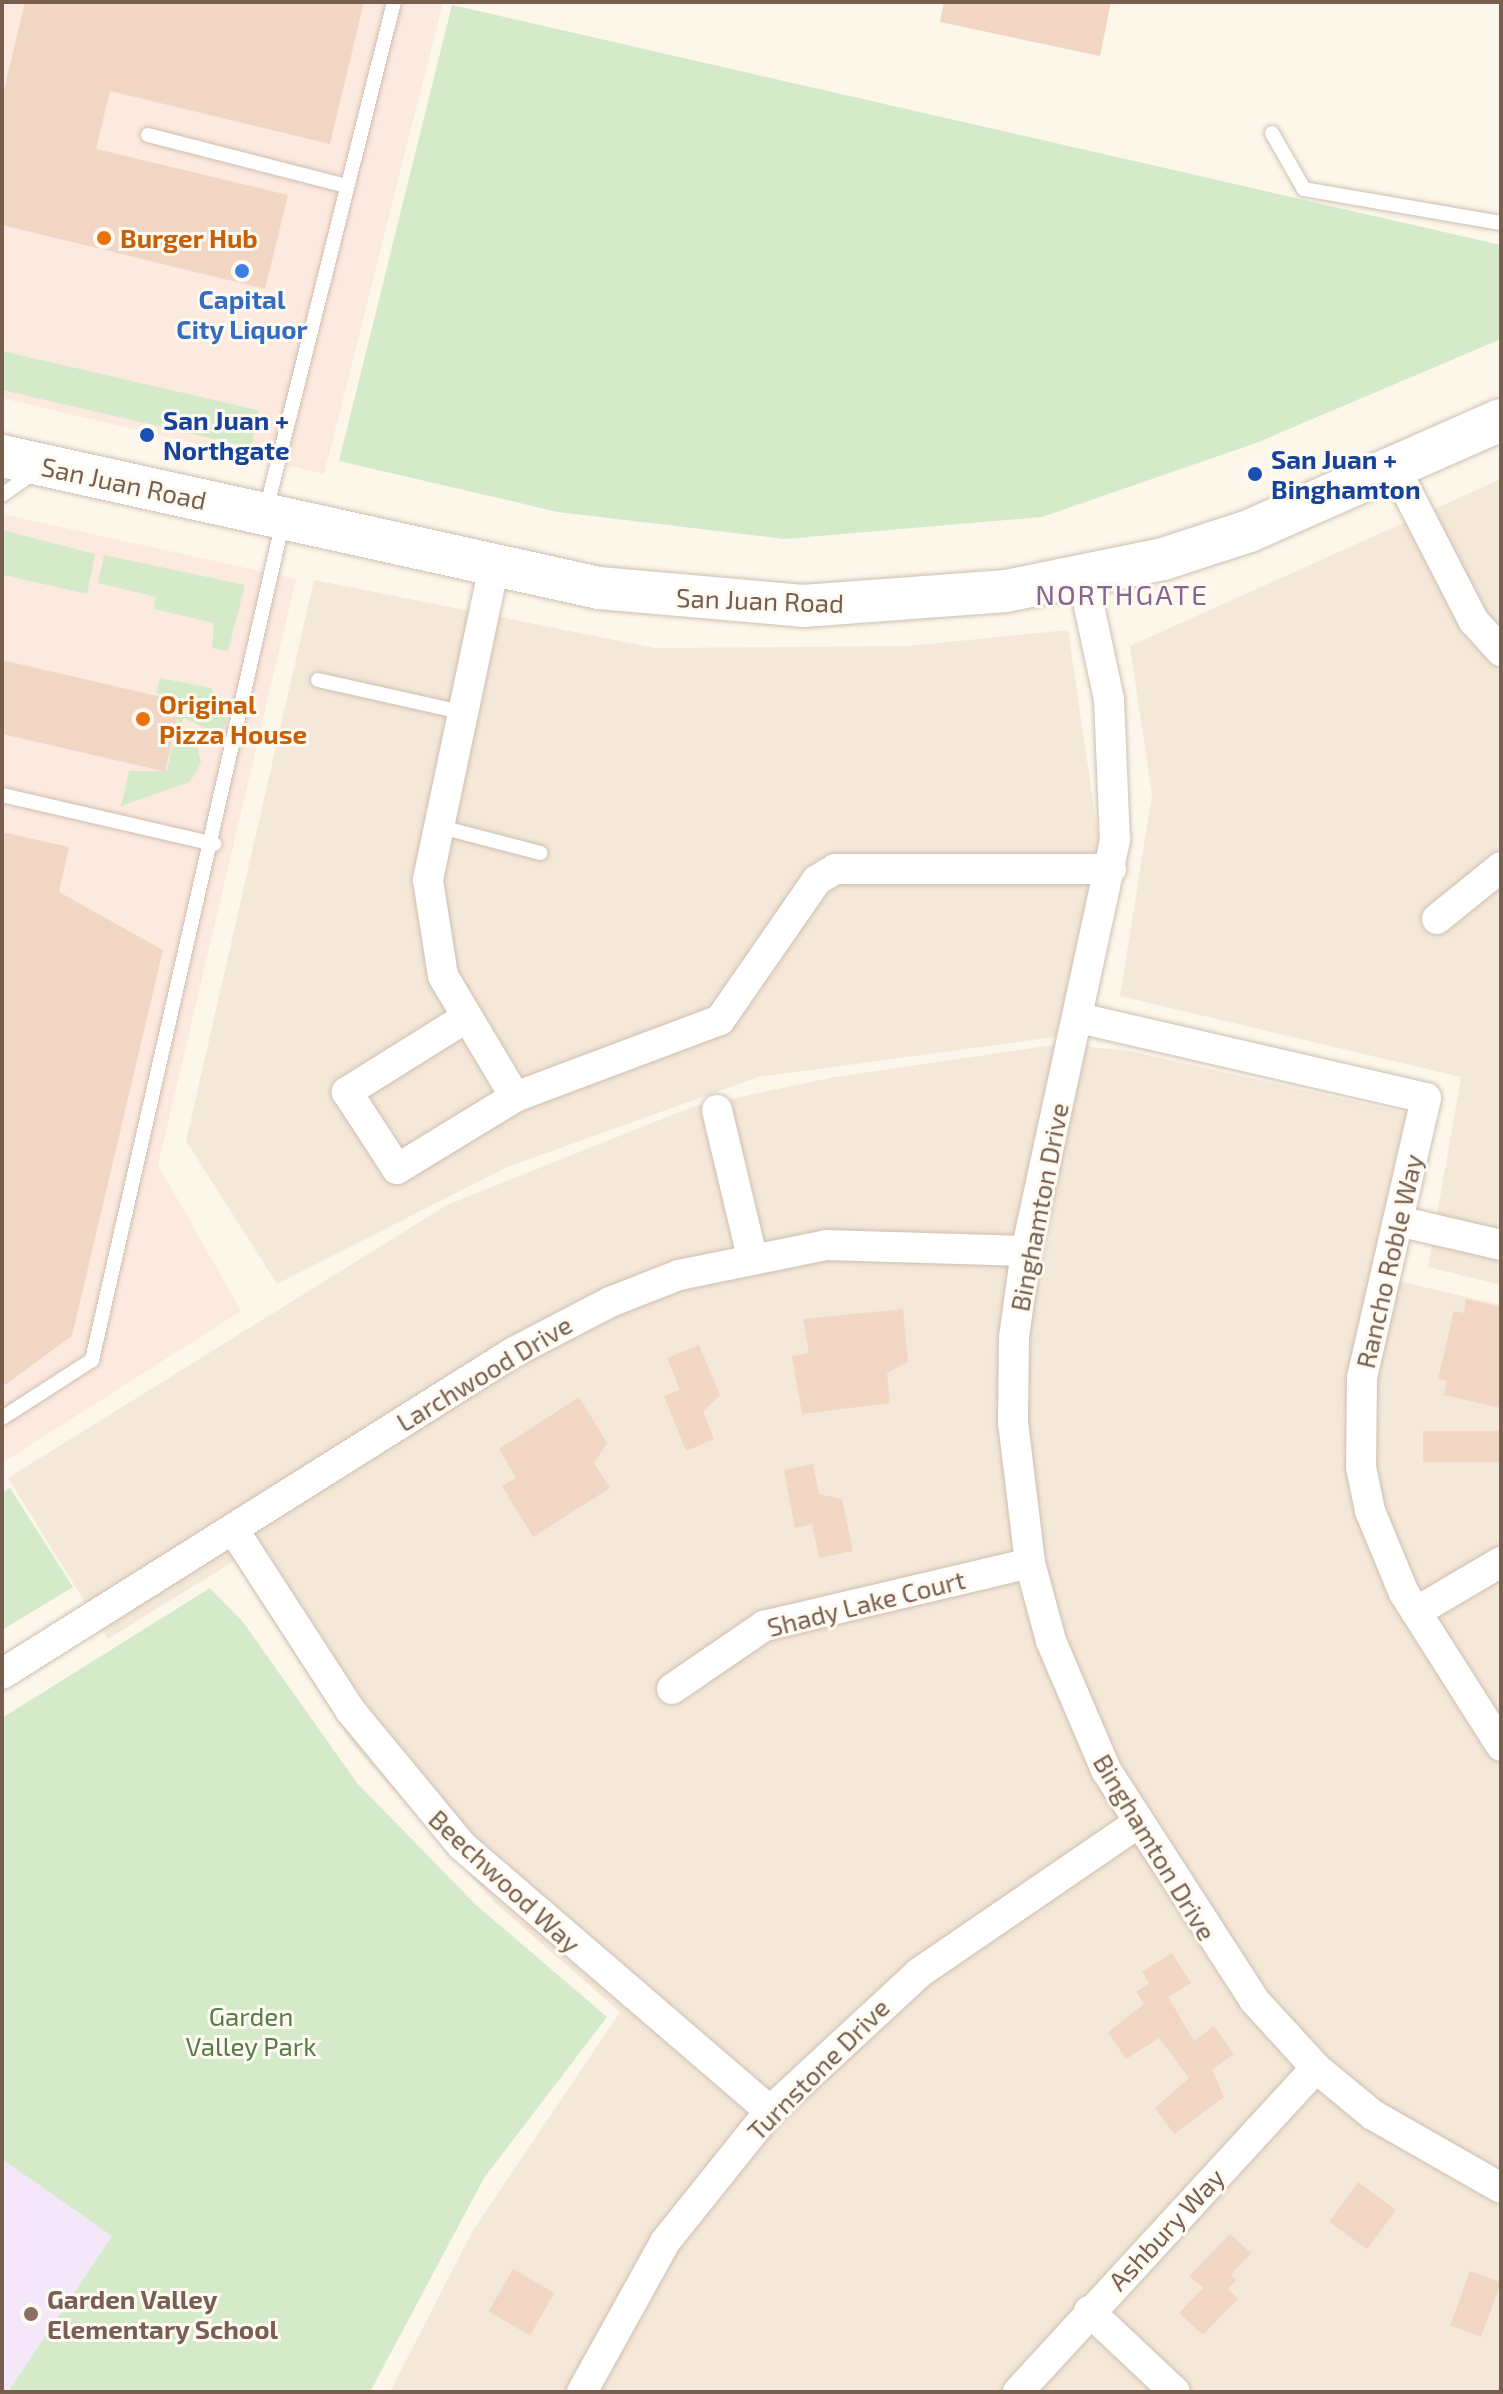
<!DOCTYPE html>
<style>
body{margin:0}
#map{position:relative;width:1503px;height:2394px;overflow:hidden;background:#fcf6eb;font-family:"Exo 2",sans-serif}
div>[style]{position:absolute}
.residential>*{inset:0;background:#f4e8d9}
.commercial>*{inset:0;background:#fce9df}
.education>*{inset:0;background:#f3e7f9}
.green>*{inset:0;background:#d5eac9;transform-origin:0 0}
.building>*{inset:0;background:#f1d7c3;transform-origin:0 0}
.roads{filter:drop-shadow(0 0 2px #cebfb0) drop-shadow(0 0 2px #cebfb0)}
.service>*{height:14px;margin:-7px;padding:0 7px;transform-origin:7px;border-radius:7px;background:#fff}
.minor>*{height:30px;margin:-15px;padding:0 15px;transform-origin:15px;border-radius:15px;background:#fff}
.secondary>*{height:42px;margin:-21px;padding:0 21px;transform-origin:21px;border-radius:21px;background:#fff}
.dots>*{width:22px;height:22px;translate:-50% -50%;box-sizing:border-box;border:4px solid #fefaf2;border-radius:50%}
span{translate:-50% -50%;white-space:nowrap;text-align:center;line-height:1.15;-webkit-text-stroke:6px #fefaf2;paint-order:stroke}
.food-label{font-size:26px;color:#c56008;font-weight:700}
.left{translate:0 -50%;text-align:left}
.shop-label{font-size:26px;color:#366cbe;font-weight:700}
.transit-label{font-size:26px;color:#164399;font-weight:700}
.street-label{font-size:26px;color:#775e4e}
.park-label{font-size:26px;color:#547c46}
.education-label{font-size:26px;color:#785e54;font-weight:700}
.neighbourhood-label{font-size:28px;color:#856692;letter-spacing:2px}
.frame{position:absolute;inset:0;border:4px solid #775e4e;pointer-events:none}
</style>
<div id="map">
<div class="residential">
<i style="clip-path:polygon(1501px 479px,1501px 1285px,1428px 1267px,1461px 1077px,1120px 996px,1152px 795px,1130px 646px)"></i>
<i style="clip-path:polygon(314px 580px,655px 648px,909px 646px,1068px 630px,1099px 843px,1062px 1036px,758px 1077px,507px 1167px,277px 1284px,186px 1141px)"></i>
<i style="clip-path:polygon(1061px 1044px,1129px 1051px,1410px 1114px,1372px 1275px,1501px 1305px,1501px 2392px,390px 2392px,472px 2232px,620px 2012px,495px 1903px,354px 1746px,234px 1561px,108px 1639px,8px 1478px,447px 1205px,692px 1107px,835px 1077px)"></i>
</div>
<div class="commercial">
<i style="clip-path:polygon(2px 2px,443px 2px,324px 474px,2px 398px)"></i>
<i style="clip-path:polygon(2px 514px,296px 579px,158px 1165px,241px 1311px,2px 1463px)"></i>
</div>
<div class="education">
<i style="clip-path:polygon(2px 2159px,112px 2236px,8px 2392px,2px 2392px)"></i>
</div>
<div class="green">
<i style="clip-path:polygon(452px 5px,1501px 245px,1501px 339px,1256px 443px,1042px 517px,784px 539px,558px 512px,339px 461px)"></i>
<i style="left:2px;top:351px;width:264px;height:38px;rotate:13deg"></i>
<i style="clip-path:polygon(2px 530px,95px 554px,87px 594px,4px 575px,2px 581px)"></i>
<i style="clip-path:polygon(104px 555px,245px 585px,228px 651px,212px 648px,214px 623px,154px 609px,156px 597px,98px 583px)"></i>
<i style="clip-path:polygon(160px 678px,211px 688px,227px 719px,221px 736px,184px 718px,177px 734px,197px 744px,201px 763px,190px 782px,121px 806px,129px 771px,167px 771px,182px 699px,156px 693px)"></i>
<i style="clip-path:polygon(10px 1488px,73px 1587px,2px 1630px,2px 1493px)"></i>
<i style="clip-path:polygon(210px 1588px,243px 1622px,357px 1783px,476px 1905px,607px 2017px,484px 2178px,370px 2392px,8px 2392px,112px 2236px,2px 2159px,2px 1718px)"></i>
</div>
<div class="building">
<i style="clip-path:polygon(25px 2px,364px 2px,330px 144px,110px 91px,96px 149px,288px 195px,265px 289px,2px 225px,2px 98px)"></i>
<i style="clip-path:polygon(944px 2px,1111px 2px,1100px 56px,940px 22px)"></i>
<i style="left:2px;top:660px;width:184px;height:72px;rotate:13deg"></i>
<i style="clip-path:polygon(2px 832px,69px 847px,59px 892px,163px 950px,72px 1336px,2px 1387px)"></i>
<i style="clip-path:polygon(1466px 1299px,1501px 1307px,1501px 1408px,1444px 1395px,1447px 1381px,1438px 1379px,1454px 1311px,1464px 1313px)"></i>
<i style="clip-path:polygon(903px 1309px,908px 1362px,887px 1373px,890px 1403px,802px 1414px,792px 1356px,809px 1353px,803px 1319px)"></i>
<i style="clip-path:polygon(699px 1345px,720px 1395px,703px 1412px,714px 1439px,686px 1451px,664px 1396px,680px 1390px,667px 1358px)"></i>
<i style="clip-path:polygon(579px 1397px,607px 1443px,594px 1463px,610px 1488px,533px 1537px,502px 1486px,516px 1478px,499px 1449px)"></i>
<i style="left:1501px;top:1431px;width:31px;height:78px;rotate:90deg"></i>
<i style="clip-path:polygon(813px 1464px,819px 1494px,842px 1499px,853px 1551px,819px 1558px,812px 1524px,795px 1528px,784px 1470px)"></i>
<i style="clip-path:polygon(1172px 1953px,1191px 1983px,1168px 1997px,1194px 2041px,1214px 2026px,1234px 2054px,1212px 2070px,1224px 2097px,1174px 2134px,1155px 2108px,1189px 2078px,1159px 2038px,1126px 2059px,1108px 2032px,1144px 2004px,1136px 1992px,1149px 1983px,1142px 1972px)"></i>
<i style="left:1358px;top:2182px;width:47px;height:49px;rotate:36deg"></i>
<i style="clip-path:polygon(1230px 2234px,1251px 2253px,1231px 2275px,1236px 2280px,1228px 2289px,1238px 2299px,1203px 2335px,1179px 2313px,1203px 2288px,1189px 2276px)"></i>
<i style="left:513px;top:2269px;width:48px;height:49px;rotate:30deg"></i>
<i style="left:1470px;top:2271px;width:33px;height:58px;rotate:20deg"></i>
</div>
<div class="roads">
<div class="service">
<i style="left:1272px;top:133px;width:64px;rotate:60.3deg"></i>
<i style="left:1304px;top:189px;width:200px;rotate:9.8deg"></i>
<i style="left:148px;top:135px;width:205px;rotate:14.4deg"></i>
<i style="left:2px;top:495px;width:39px;rotate:-35deg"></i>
<i style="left:266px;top:510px;width:524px;rotate:-75.86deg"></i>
<i style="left:318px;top:680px;width:147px;rotate:12.6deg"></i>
<i style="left:2px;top:795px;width:218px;rotate:13deg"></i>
<i style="left:437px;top:826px;width:107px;rotate:14.6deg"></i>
<i style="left:2px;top:1418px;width:107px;rotate:-32.8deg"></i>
<i style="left:92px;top:1360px;width:860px;rotate:-77.18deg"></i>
</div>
<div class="minor">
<i style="left:1396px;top:470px;width:169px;rotate:62.8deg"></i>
<i style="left:1473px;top:620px;width:42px;rotate:47.9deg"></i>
<i style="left:494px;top:566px;width:321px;rotate:101.9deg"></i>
<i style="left:428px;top:880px;width:97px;rotate:81.1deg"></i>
<i style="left:443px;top:976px;width:141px;rotate:59.2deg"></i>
<i style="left:1083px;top:578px;width:124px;rotate:77.9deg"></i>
<i style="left:1109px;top:699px;width:141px;rotate:87.6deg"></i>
<i style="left:1115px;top:840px;width:421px;rotate:102.2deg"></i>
<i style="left:1026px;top:1251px;width:88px;rotate:97.9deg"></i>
<i style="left:1014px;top:1338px;width:84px;rotate:90.7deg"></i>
<i style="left:1013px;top:1422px;width:142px;rotate:83.1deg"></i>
<i style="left:1030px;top:1563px;width:81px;rotate:74.9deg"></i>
<i style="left:1051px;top:1641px;width:140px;rotate:66.9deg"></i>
<i style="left:1106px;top:1770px;width:274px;rotate:57.2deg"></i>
<i style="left:1254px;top:2000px;width:92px;rotate:47.6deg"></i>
<i style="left:1316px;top:2068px;width:74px;rotate:39.5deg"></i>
<i style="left:1373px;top:2115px;width:147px;rotate:29.7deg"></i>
<i style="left:1437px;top:919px;width:82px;rotate:-39.1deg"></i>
<i style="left:467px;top:1017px;width:142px;rotate:148deg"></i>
<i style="left:347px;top:1092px;width:92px;rotate:57deg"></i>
<i style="left:397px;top:1169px;width:138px;rotate:-31.4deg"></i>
<i style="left:515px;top:1097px;width:219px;rotate:-20.6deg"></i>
<i style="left:720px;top:1020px;width:170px;rotate:-55.3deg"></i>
<i style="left:817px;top:880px;width:21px;rotate:-31deg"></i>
<i style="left:835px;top:869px;width:276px"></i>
<i style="left:1079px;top:1018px;width:356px;rotate:13deg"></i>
<i style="left:1426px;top:1098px;width:287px;rotate:102.9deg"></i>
<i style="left:1362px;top:1378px;width:89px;rotate:90.6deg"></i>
<i style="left:1361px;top:1467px;width:45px;rotate:78.4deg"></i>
<i style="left:1370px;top:1511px;width:89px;rotate:67.5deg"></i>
<i style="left:1404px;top:1593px;width:181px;rotate:57.6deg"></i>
<i style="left:717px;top:1110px;width:151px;rotate:76.6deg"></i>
<i style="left:1398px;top:1221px;width:106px;rotate:13.1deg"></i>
<i style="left:233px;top:1529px;width:216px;rotate:57.1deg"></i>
<i style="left:350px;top:1710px;width:176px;rotate:50.5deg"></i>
<i style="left:462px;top:1846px;width:406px;rotate:40.7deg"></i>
<i style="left:1416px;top:1612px;width:99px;rotate:-30.5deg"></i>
<i style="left:2px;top:1674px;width:605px;rotate:-32.17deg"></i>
<i style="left:514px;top:1352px;width:108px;rotate:-27.5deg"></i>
<i style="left:610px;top:1302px;width:74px;rotate:-21.4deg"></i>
<i style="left:679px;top:1275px;width:150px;rotate:-11.5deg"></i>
<i style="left:826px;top:1245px;width:200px;rotate:1.7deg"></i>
<i style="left:672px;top:1689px;width:112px;rotate:-34.4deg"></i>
<i style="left:764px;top:1626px;width:273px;rotate:-13.3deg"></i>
<i style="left:1089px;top:2311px;width:118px;rotate:43.3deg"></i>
<i style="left:582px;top:2392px;width:171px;rotate:-61deg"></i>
<i style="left:665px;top:2242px;width:168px;rotate:-51.3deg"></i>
<i style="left:770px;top:2111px;width:203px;rotate:-42.8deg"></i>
<i style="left:919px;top:1973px;width:264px;rotate:-34.4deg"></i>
<i style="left:1018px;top:2392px;width:440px;rotate:-47.4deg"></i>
</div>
<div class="secondary">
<i style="left:2px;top:456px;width:611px;rotate:12.47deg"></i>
<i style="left:599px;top:588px;width:205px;rotate:5deg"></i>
<i style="left:803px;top:606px;width:204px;rotate:-4.2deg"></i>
<i style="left:1006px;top:591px;width:160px;rotate:-11.5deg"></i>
<i style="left:1163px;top:559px;width:90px;rotate:-18deg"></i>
<i style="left:1249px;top:531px;width:275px;rotate:-23.8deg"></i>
</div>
</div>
<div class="dots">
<i style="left:104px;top:238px;background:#e8710a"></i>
<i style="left:242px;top:271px;background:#3f7fe0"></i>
<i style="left:147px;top:435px;background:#1a4fb4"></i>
<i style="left:1255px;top:474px;background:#1a4fb4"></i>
<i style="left:143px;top:719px;background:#e8710a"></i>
<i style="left:31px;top:2314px;background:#8d6e63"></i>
</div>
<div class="food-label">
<span class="left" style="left:120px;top:238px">Burger Hub</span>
<span class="left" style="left:159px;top:719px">Original<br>Pizza House</span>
</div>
<div class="shop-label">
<span style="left:242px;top:314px">Capital<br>City Liquor</span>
</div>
<div class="transit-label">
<span class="left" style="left:163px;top:435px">San Juan +<br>Northgate</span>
<span class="left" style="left:1271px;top:474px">San Juan +<br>Binghamton</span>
</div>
<div class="street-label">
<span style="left:124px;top:483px;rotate:12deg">San Juan Road</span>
<span style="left:760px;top:600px;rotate:2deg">San Juan Road</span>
<span style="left:1039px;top:1207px;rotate:-79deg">Binghamton Drive</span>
<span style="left:1389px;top:1261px;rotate:-77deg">Rancho Roble Way</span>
<span style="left:484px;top:1373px;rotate:-31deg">Larchwood Drive</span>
<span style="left:866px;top:1603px;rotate:-14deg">Shady Lake Court</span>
<span style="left:1155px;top:1847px;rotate:59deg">Binghamton Drive</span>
<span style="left:505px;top:1881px;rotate:43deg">Beechwood Way</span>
<span style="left:818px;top:2069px;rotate:-45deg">Turnstone Drive</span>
<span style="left:1166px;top:2229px;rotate:-47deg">Ashbury Way</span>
</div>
<div class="park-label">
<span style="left:251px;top:2031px">Garden<br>Valley Park</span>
</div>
<div class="education-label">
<span class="left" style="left:47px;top:2314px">Garden Valley<br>Elementary School</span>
</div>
<div class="neighbourhood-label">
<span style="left:1122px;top:594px">NORTHGATE</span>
</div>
<div class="frame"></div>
</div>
